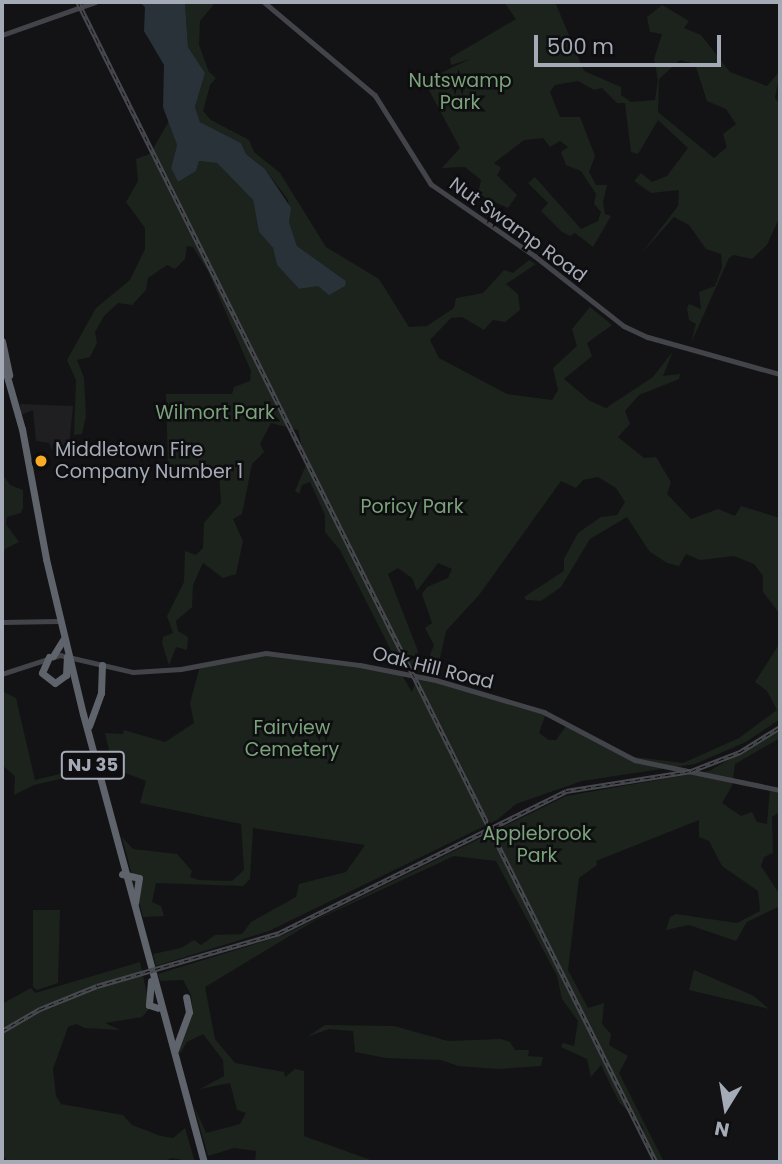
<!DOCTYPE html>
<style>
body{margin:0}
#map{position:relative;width:782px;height:1164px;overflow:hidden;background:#131315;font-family:Poppins,sans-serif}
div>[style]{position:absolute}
.built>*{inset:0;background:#1f1f22}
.green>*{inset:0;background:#1b231c}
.water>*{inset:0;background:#293239}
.secondary>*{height:4.5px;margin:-2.25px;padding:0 2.25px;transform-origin:2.25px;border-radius:2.25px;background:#42444a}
.highway>*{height:7px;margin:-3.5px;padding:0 3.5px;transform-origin:3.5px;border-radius:3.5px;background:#5f636b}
.rail>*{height:4.5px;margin-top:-2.25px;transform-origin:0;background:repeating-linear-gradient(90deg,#0e0e10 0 5px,#47494f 0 10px);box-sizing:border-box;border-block:2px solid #47494f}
.dots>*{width:19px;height:19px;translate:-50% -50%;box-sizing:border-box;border:4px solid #0e0e10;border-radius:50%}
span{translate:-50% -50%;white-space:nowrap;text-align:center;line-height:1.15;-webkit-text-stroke:5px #0e0e10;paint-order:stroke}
.shield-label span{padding:2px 5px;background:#0e0e10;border:2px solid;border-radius:5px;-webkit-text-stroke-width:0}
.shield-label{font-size:18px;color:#a4aab6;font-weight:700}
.park-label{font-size:19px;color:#7aa27b}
.street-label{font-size:19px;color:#a4aab6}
.poi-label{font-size:19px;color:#a4aab6}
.left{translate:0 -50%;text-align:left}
.frame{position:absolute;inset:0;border:4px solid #a4aab6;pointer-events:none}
.north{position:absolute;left:691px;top:1073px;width:70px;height:70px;-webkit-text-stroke:5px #0e0e10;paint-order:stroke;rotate:191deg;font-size:19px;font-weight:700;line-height:28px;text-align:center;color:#a4aab6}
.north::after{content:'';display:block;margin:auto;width:24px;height:32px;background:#a4aab6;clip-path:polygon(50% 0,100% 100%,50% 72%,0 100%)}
.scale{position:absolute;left:534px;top:35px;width:187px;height:32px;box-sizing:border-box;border:4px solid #a4aab6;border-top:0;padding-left:9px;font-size:21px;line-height:24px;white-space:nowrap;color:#a4aab6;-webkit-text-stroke:5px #0e0e10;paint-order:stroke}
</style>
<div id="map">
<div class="built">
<i style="clip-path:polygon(20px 404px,73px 406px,69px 446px,53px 444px,52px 451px,49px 443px,36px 441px,33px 410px,21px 415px)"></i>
</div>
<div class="green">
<i style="clip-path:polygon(176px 2px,216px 2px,200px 21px,199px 45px,209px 72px,216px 78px,210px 85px,203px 111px,211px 120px,249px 140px,254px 152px,280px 173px,326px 247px,379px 279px,409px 327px,427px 326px,454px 308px,456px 298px,483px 293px,504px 270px,513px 273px,529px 260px,536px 264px,506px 284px,518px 294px,520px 310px,505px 322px,493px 320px,484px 330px,462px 317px,451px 318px,430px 340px,439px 358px,507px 394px,552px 400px,558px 390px,553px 368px,577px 346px,572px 329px,590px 307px,612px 325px,587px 343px,592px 356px,564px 379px,590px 401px,606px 408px,653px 377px,673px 351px,663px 376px,680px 374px,679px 379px,639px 395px,625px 411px,630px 424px,618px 437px,644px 458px,656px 457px,671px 482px,667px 494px,691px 519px,718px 509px,735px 516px,741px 506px,780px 518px,780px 614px,763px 592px,763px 576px,754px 564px,734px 556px,700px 560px,686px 554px,679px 566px,667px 563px,649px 551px,627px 517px,590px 539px,561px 587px,541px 601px,526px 600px,524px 597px,564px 571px,564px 559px,578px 533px,601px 517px,617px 515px,625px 502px,616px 488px,598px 477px,583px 480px,576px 488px,561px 481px,479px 595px,446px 631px,436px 676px,430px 655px,434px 645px,425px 628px,432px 623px,422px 594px,427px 587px,448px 578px,452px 569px,438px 563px,417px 591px,412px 578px,398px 568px,388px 574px,418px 651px,415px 666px,397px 662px,340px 550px,325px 532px,325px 515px,310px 482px,302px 485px,299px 494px,295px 491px,306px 465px,298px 430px,271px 423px,260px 444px,264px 452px,252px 464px,242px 514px,233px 519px,243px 541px,236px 574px,223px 578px,203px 563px,193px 585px,192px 607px,176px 621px,178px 631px,188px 637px,187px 650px,176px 647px,169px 665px,162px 643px,163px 637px,173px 633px,167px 616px,184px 582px,185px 551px,196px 555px,203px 548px,204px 523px,221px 503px,219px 473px,168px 466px,166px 394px,232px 394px,234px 387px,250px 381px,251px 371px,208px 271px,193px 247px,187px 246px,185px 259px,175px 269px,167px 265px,148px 278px,146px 290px,132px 305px,118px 303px,104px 316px,95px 332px,97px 343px,90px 357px,77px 360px,84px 378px,86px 416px,82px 434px,74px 435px,76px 380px,67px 360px,96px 308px,130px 280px,145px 249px,145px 228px,126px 202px,138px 181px,136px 159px,150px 154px,169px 121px,177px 145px,171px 168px,178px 182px,196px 171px,199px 161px,217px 163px,253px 200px,259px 232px,273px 248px,277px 265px,299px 289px,346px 281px,297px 246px,289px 222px,288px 200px,265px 169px,246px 154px,241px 143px,200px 122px,195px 107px,205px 73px,188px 47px,185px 5px)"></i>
<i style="clip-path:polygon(evenodd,504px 2px,555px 2px,584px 71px,621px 87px,621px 95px,631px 102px,655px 100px,658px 80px,654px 59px,662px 34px,650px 32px,647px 17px,662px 5px,689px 21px,684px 28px,701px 35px,730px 72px,767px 86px,780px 71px,775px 98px,780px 105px,780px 216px,767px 245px,752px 259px,734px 255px,729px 258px,691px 343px,696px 324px,689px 320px,687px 308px,689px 304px,701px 309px,699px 292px,715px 286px,722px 267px,721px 254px,706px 249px,689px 225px,674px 217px,641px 254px,678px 206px,679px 190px,651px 193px,634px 181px,641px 173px,652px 182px,667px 176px,688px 148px,658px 120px,638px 154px,631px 152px,625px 103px,617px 103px,602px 88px,594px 90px,578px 81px,555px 85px,550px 92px,560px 117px,580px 117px,595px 156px,589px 172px,596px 185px,607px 185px,603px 202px,605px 214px,611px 216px,593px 247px,575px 233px,570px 236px,562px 232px,541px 211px,548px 203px,528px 183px,535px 177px,581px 229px,598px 221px,601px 212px,594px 204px,596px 194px,581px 171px,566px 165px,561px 152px,568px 147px,560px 141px,550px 147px,543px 138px,524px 140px,494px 163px,501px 168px,497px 175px,517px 195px,508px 208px,478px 194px,481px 180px,465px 167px,442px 168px,460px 148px,424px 81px,470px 59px,451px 65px,450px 58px,516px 19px,504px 2px,680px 60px,695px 64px,707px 101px,726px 109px,736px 124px,723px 134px,727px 147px,714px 158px,658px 112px,659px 79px,680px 60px)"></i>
<i style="clip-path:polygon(2px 474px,10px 485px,23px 490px,23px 508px,21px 513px,7px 517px,6px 524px,19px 542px,5px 549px,2px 564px)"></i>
<i style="clip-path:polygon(780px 643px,780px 719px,746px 742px,695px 764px,582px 781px,516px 804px,497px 820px,269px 931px,156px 966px,153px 954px,181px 948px,194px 940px,201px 945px,215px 935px,242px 934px,251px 922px,296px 897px,299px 884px,346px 872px,365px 845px,253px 828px,250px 879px,243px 886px,156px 883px,152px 902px,161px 906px,164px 916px,143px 917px,122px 837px,133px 849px,177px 854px,192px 871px,190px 877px,199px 880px,232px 881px,244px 870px,241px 824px,140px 803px,146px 781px,113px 768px,105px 733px,123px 734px,124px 730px,165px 742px,194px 723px,190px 703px,200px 666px,260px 653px,400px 672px,412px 692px,418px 676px,546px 713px,539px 733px,549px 740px,556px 740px,568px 723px,627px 756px,683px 763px,739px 738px,777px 710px,767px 691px,755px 682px)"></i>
<i style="clip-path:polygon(2px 691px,16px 698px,35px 780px,88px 767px,82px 774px,34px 785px,14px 795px,15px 776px,3px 766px,2px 757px)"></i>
<i style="clip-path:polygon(780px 730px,780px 738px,735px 764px,732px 786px,722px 803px,741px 816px,752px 812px,757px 822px,767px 824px,770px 788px,780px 790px,778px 813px,772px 817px,773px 853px,764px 857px,761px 866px,780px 895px,780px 906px,747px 922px,736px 941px,689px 925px,666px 930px,670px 917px,676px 914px,737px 923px,760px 911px,758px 891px,722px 866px,709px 841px,699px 837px,699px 820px,596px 861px,597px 865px,579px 878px,568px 970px,588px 1008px,604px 1003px,602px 1024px,611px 1034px,609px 1045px,628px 1056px,619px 1073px,664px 1162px,653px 1162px,644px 1143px,643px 1127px,619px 1102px,601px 1065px,591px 1077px,587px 1059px,561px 1047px,563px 1043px,574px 1046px,578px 1021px,562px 999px,557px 976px,496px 861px,454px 856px,316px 920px,205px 987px,215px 1039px,235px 1063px,284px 1072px,285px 1077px,295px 1069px,304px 1071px,304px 1136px,376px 1162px,255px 1162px,256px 1151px,234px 1148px,208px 1156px,194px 1106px,206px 1133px,240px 1124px,246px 1113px,237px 1110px,230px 1083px,200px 1089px,224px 1076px,223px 1060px,203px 1034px,187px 1042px,180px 1054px,177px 1045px,192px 1006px,191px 995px,183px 980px,160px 981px,158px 974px,284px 935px,566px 796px,709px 771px)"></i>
<i style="clip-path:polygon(33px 910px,60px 910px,58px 983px,37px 990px,33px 987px)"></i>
<i style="clip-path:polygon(140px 962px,150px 1008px,142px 1017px,105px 1023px,120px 1030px,85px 1028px,76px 1024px,68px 1027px,53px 1069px,56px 1096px,61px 1104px,123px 1115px,132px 1125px,161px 1136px,173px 1138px,185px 1128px,195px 1162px,171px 1158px,164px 1162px,7px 1162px,2px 1153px,2px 1004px,31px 988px,35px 993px)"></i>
<i style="clip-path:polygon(694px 970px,754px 996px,769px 1009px,689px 990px)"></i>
<i style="clip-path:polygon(325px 1025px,394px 1026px,448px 1041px,501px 1039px,510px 1042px,515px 1050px,529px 1050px,528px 1056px,543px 1057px,541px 1066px,498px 1069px,458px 1066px,441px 1060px,386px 1058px,355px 1052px,353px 1031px,329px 1029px,307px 1037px)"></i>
</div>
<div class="water">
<i style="clip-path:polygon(139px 2px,185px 4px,188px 47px,205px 73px,195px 107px,200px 122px,241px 143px,246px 154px,265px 169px,291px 208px,289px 222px,297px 246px,346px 281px,345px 286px,329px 295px,318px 286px,299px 289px,277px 265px,273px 248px,259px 232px,253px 200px,217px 163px,199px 161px,196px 171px,178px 182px,171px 168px,177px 145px,163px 107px,164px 65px,144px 31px,145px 7px)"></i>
</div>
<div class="secondary">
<i style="left:264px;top:2px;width:145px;rotate:40deg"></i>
<i style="left:375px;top:95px;width:105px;rotate:57.8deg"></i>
<i style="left:431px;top:184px;width:126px;rotate:34.7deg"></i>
<i style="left:535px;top:256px;width:113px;rotate:38.2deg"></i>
<i style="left:624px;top:326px;width:26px;rotate:25deg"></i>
<i style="left:648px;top:337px;width:137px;rotate:15.7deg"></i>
<i style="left:2px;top:35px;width:99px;rotate:-19.5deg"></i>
<i style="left:2px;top:622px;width:56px;rotate:-1deg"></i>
<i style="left:2px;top:674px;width:61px;rotate:-18.1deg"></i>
<i style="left:60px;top:655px;width:75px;rotate:13.1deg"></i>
<i style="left:133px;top:672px;width:48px;rotate:-3.6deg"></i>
<i style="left:181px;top:669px;width:86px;rotate:-10.7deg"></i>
<i style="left:266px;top:653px;width:95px;rotate:7.3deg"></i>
<i style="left:360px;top:665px;width:77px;rotate:11.2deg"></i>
<i style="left:436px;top:680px;width:113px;rotate:16.5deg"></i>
<i style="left:544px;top:712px;width:103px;rotate:27.8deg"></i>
<i style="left:635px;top:760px;width:148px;rotate:11.7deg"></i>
</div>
<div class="highway">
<i style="left:2px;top:341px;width:35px;rotate:78deg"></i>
<i style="left:2px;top:359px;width:73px;rotate:74.1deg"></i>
<i style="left:22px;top:429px;width:132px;rotate:79.5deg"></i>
<i style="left:46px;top:559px;width:159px;rotate:76.6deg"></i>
<i style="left:83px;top:714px;width:464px;rotate:74.9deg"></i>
<i style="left:53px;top:656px;width:19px;rotate:-58deg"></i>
<i style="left:49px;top:657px;width:17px;rotate:114deg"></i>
<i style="left:42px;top:673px;width:16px;rotate:38deg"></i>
<i style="left:55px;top:683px;width:14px;rotate:-36deg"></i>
<i style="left:66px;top:675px;width:18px;rotate:-87deg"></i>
<i style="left:89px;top:726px;width:35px;rotate:-70deg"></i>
<i style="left:101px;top:693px;width:28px;rotate:-88deg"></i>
<i style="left:122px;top:874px;width:17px;rotate:13deg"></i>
<i style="left:139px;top:878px;width:25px;rotate:99deg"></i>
<i style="left:151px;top:981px;width:24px;rotate:95deg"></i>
<i style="left:149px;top:1005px;width:9px;rotate:18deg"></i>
<i style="left:175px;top:1050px;width:40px;rotate:-69.8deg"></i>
<i style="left:189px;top:1012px;width:15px;rotate:-101deg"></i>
</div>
<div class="rail">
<i style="left:78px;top:2px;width:1296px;rotate:63.51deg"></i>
<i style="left:2px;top:1031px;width:44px;rotate:-30.1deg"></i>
<i style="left:40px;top:1009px;width:61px;rotate:-22deg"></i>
<i style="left:97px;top:986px;width:190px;rotate:-16.2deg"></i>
<i style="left:279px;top:933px;width:320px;rotate:-26.3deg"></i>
<i style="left:566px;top:791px;width:127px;rotate:-9.1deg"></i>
<i style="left:691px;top:771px;width:53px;rotate:-21.2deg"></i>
<i style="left:740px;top:752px;width:47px;rotate:-32deg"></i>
</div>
<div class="dots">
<i style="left:41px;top:461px;background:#f9ab26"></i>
</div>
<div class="shield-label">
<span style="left:93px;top:765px">NJ 35</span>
</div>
<div class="park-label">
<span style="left:460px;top:92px">Nutswamp<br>Park</span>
<span style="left:215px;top:413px">Wilmort Park</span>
<span style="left:412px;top:507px">Poricy Park</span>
<span style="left:292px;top:739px">Fairview<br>Cemetery</span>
<span style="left:537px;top:845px">Applebrook<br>Park</span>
</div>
<div class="street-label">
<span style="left:518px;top:230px;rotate:36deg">Nut Swamp Road</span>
<span style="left:433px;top:668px;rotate:14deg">Oak Hill Road</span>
</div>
<div class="poi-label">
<span class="left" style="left:55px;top:461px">Middletown Fire<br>Company Number 1</span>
</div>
<div class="frame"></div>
<div class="north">N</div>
<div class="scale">500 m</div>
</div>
